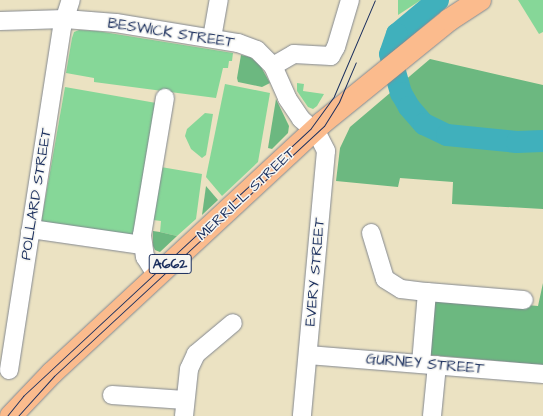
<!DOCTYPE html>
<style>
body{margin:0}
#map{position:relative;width:543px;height:416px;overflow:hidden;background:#ebe2c2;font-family:"Architects Daughter",sans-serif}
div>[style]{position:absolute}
.green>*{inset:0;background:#86d798;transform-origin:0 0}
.forest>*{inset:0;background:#6cb880}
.river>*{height:22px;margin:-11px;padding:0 11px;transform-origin:11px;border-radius:11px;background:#40b0bc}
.roads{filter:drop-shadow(0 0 1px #838890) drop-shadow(0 0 1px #838890)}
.minor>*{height:18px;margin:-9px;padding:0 9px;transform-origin:9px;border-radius:9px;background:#fff}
.major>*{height:22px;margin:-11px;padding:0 11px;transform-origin:11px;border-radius:11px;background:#fbbb8d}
.tram>*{height:1px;margin:-0.5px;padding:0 0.5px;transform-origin:0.5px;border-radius:0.5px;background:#1b2f5e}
span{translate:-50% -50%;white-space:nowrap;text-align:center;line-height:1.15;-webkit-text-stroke:3px #f6f6f2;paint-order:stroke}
.shield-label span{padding:1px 3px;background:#f6f6f2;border:1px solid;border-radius:3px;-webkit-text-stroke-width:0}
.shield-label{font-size:14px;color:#1b2f5e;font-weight:700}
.street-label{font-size:15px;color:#1b2f5e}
</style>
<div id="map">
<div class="green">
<i style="clip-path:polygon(398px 0,421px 0,398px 15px)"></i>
<i style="clip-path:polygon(518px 0,543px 0,543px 32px,539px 34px)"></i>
<i style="clip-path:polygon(79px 30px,97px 31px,233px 53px,232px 61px,229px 61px,228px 68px,223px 68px,216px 98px,94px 82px,94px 78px,66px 73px,72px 38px,74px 32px)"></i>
<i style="clip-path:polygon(297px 83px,304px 84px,303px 91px,324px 94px,317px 106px,313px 109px,308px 107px,297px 91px)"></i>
<i style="clip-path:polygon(225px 84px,270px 93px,258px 162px,222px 196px,206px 177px)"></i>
<i style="left:65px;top:87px;width:94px;height:140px;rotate:10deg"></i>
<i style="clip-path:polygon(205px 113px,213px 114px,206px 155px,202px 158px,191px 149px,185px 136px,187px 129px)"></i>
<i style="clip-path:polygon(161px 167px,202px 174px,196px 219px,177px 236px,160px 232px,161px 221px,153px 220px)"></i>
</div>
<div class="forest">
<i style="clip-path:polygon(241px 55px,250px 57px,260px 65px,270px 83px,262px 87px,238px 82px,237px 78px)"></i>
<i style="clip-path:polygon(430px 59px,543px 85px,543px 209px,452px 204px,453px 182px,400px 178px,398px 187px,336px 181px,340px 148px,350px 127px)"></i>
<i style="clip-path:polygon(276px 99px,289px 126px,288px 133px,272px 149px,268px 148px)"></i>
<i style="clip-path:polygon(206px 186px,218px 200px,202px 215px)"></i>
<i style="clip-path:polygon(153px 231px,160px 232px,177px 236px,160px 252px,155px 250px,153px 246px)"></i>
<i style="clip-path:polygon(543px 283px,543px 365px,430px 355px,434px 303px,441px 297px,538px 306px)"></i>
</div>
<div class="river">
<i style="left:438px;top:0;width:53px;rotate:140.3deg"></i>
<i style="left:397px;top:34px;width:21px;rotate:109deg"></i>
<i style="left:390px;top:54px;width:41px;rotate:74.2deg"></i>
<i style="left:401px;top:93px;width:16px;rotate:60deg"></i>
<i style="left:409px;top:107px;width:23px;rotate:49deg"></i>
<i style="left:424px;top:124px;width:25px;rotate:26deg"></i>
<i style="left:447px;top:135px;width:70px;rotate:5.7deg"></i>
<i style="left:517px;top:142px;width:26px;rotate:-2deg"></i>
</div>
<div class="roads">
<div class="minor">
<i style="left:0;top:21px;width:65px;rotate:-1.8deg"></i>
<i style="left:65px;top:19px;width:51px;rotate:4.5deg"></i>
<i style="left:116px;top:23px;width:124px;rotate:9.3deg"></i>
<i style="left:238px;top:43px;width:20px;rotate:20deg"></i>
<i style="left:257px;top:50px;width:23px;rotate:45deg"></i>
<i style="left:273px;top:66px;width:35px;rotate:66deg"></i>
<i style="left:287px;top:98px;width:25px;rotate:56deg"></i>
<i style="left:301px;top:119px;width:21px;rotate:41deg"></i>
<i style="left:317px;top:133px;width:20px;rotate:63deg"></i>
<i style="left:326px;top:151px;width:266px;rotate:95.2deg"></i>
<i style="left:212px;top:38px;width:39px;rotate:-80deg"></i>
<i style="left:273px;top:66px;width:24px;rotate:-30deg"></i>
<i style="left:294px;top:54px;width:37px;rotate:3deg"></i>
<i style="left:331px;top:56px;width:10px;rotate:-61deg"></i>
<i style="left:336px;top:47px;width:49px;rotate:-73.4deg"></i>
<i style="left:30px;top:232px;width:8px;rotate:-14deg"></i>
<i style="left:38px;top:230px;width:105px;rotate:8.2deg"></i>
<i style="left:371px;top:233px;width:48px;rotate:73.1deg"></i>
<i style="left:385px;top:279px;width:19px;rotate:32deg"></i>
<i style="left:401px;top:289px;width:26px;rotate:7deg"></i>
<i style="left:427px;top:292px;width:72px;rotate:94.8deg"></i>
<i style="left:157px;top:276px;width:22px;rotate:-122deg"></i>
<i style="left:145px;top:257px;width:22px;rotate:-98deg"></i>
<i style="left:142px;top:235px;width:139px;rotate:-80.5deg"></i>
<i style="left:427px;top:292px;width:97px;rotate:4.7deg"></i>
<i style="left:308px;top:355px;width:236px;rotate:4.6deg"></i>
<i style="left:9px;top:370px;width:347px;rotate:-81.2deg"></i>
<i style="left:62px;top:27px;width:28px;rotate:-72deg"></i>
<i style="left:112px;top:395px;width:73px;rotate:3.9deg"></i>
<i style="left:184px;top:416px;width:47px;rotate:-83.9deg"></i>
<i style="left:189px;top:369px;width:17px;rotate:-65deg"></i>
<i style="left:196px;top:354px;width:48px;rotate:-40deg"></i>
<i style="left:432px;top:416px;width:51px;rotate:-84.4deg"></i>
</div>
<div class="major">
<i style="left:11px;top:416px;width:59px;rotate:-46.4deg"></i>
<i style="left:52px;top:373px;width:368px;rotate:-42.8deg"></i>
<i style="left:322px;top:123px;width:164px;rotate:-39deg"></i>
<i style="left:449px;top:20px;width:37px;rotate:-33deg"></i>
</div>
</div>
<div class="tram">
<i style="left:7px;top:416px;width:26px;rotate:-51deg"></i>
<i style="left:23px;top:396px;width:393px;rotate:-42.9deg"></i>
<i style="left:311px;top:128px;width:39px;rotate:-54deg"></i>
<i style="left:334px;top:96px;width:104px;rotate:-66.9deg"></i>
<i style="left:18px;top:416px;width:54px;rotate:-48deg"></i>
<i style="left:54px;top:376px;width:368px;rotate:-42.8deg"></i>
<i style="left:324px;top:126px;width:28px;rotate:-58deg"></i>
<i style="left:339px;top:102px;width:43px;rotate:-67deg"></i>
</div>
<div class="shield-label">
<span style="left:170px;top:264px">A662</span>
</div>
<div class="street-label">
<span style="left:171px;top:33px;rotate:9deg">BESWICK STREET</span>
<span style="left:36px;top:194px;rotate:-81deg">POLLARD STREET</span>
<span style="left:246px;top:194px;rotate:-43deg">MERRILL STREET</span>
<span style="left:315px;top:272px;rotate:-85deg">EVERY STREET</span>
<span style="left:425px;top:364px;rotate:5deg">GURNEY STREET</span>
</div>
</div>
